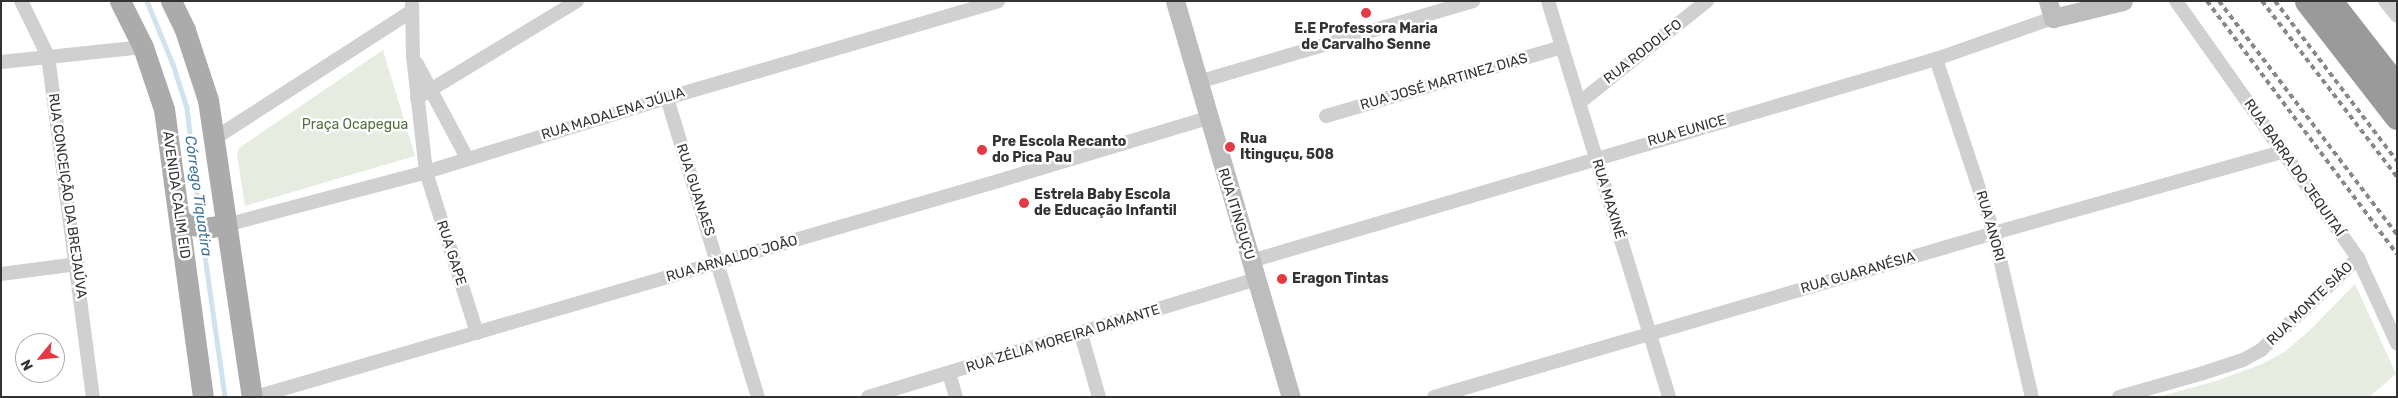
<!DOCTYPE html>
<meta charset="utf-8">
<style>
body{margin:0}
#map{position:relative;width:2398px;height:398px;overflow:hidden;background:#fff;font-family:Rubik,sans-serif}
div>[style]{position:absolute}
.green>*{inset:0;background:#e6ecdf}
.stream>*{height:4.5px;margin:-2.25px;padding:0 2.25px;transform-origin:2.25px;border-radius:2.25px;background:#cfe2ee}
.street>*{height:14px;margin:-7px;padding:0 7px;transform-origin:7px;border-radius:7px;background:#d0d0d0}
.secondary>*{height:19px;margin:-9.5px;padding:0 9.5px;transform-origin:9.5px;border-radius:9.5px;background:#bdbdbd}
.primary>*{height:21px;margin:-10.5px;padding:0 10.5px;transform-origin:10.5px;border-radius:10.5px;background:#ababab}
.highway>*{height:25px;margin:-12.5px;padding:0 12.5px;transform-origin:12.5px;border-radius:12.5px;background:#9a9a9a}
.rail>*{height:4px;margin-top:-2px;transform-origin:0;background:repeating-linear-gradient(90deg,#888 0 5px,transparent 0 9px)}
.dots>*{width:14px;height:14px;translate:-50% -50%;box-sizing:border-box;border:2px solid #fff;border-radius:50%}
span{translate:-50% -50%;white-space:nowrap;text-align:center;line-height:1.15;-webkit-text-stroke:5px #fff;paint-order:stroke}
.poi-label{font-size:14px;color:#333;font-weight:700}
.left{translate:0 -50%;text-align:left}
.street-label{font-size:14px;color:#333}
.park-label{font-size:14px;color:#56703f}
.water-label{font-size:15px;color:#3f7597;font-style:italic}
.frame{position:absolute;inset:0;border:2px solid #333;pointer-events:none}
.north{position:absolute;left:15px;top:333px;width:50px;height:50px;box-sizing:border-box;background:#fff;border:1px solid #adadad;border-radius:50%;rotate:242deg;font-size:14px;font-weight:700;line-height:20px;text-align:center;color:#333}
.north::after{content:'';display:block;margin:auto;width:18px;height:22px;background:#e63946;clip-path:polygon(50% 0,100% 100%,50% 72%,0 100%)}
</style>
<div id="map">
<div class="green">
<i style="clip-path:polygon(383px 50px,415px 156px,245px 206px,237px 154px,239px 148px)"></i>
<i style="clip-path:polygon(2355px 284px,2396px 374px,2369px 397px,2158px 397px,2216px 381px,2262px 364px,2283px 353px,2308px 332px)"></i>
</div>
<div class="stream">
<i style="left:147px;top:1px;width:68px;rotate:67.6deg"></i>
<i style="left:173px;top:64px;width:46px;rotate:72.3deg"></i>
<i style="left:187px;top:108px;width:112px;rotate:83.3deg"></i>
<i style="left:202px;top:235px;width:164px;rotate:81.9deg"></i>
</div>
<div class="street">
<i style="left:21px;top:1px;width:61px;rotate:63.9deg"></i>
<i style="left:48px;top:56px;width:344px;rotate:82.5deg"></i>
<i style="left:412px;top:1px;width:55px;rotate:89deg"></i>
<i style="left:413px;top:56px;width:117px;rotate:83.6deg"></i>
<i style="left:426px;top:172px;width:169px;rotate:72.4deg"></i>
<i style="left:1548px;top:1px;width:414px;rotate:73deg"></i>
<i style="left:2176px;top:1px;width:315px;rotate:54.7deg"></i>
<i style="left:2358px;top:258px;width:94px;rotate:65.4deg"></i>
<i style="left:2385px;top:1px;width:19px;rotate:51deg"></i>
<i style="left:1936px;top:59px;width:183px;rotate:71.6deg"></i>
<i style="left:1994px;top:233px;width:168px;rotate:77deg"></i>
<i style="left:1px;top:62px;width:143px;rotate:-6deg"></i>
<i style="left:417px;top:64px;width:106px;rotate:62deg"></i>
<i style="left:1198px;top:82px;width:287px;rotate:-16.4deg"></i>
<i style="left:417px;top:98px;width:187px;rotate:-31.2deg"></i>
<i style="left:667px;top:98px;width:313px;rotate:73.1deg"></i>
<i style="left:1579px;top:103px;width:164px;rotate:-38.6deg"></i>
<i style="left:1326px;top:116px;width:246px;rotate:-16.3deg"></i>
<i style="left:215px;top:138px;width:234px;rotate:-32.8deg"></i>
<i style="left:226px;top:225px;width:207px;rotate:-14.8deg"></i>
<i style="left:426px;top:172px;width:252px;rotate:-17.1deg"></i>
<i style="left:667px;top:98px;width:345px;rotate:-16.3deg"></i>
<i style="left:1251px;top:261px;width:714px;rotate:-16.43deg"></i>
<i style="left:1936px;top:59px;width:124px;rotate:-19.3deg"></i>
<i style="left:1px;top:274px;width:77px;rotate:-7.5deg"></i>
<i style="left:1081px;top:334px;width:66px;rotate:74.1deg"></i>
<i style="left:949px;top:373px;width:25px;rotate:74deg"></i>
<i style="left:255px;top:397px;width:774px;rotate:-16.21deg"></i>
<i style="left:998px;top:181px;width:219px;rotate:-16.7deg"></i>
<i style="left:868px;top:397px;width:407px;rotate:-16.9deg"></i>
<i style="left:1434px;top:397px;width:584px;rotate:-16.32deg"></i>
<i style="left:1994px;top:233px;width:300px;rotate:-15.7deg"></i>
<i style="left:2119px;top:397px;width:87px;rotate:-15.9deg"></i>
<i style="left:2203px;top:373px;width:42px;rotate:-18deg"></i>
<i style="left:2243px;top:360px;width:21px;rotate:-29deg"></i>
<i style="left:2261px;top:350px;width:134px;rotate:-43.5deg"></i>
</div>
<div class="secondary">
<i style="left:1175px;top:1px;width:413px;rotate:73.7deg"></i>
<i style="left:2048px;top:1px;width:18px;rotate:74deg"></i>
<i style="left:2053px;top:18px;width:72px;rotate:-13.7deg"></i>
</div>
<div class="primary">
<i style="left:120px;top:1px;width:51px;rotate:63.4deg"></i>
<i style="left:143px;top:47px;width:65px;rotate:71.3deg"></i>
<i style="left:164px;top:109px;width:291px;rotate:82.3deg"></i>
<i style="left:171px;top:1px;width:32px;rotate:64deg"></i>
<i style="left:185px;top:30px;width:74px;rotate:71.8deg"></i>
<i style="left:208px;top:100px;width:300px;rotate:81.6deg"></i>
<i style="left:180px;top:221px;width:25px;rotate:16deg"></i>
<i style="left:204px;top:228px;width:22px;rotate:-8deg"></i>
</div>
<div class="highway">
<i style="left:2307px;top:1px;width:147px;rotate:52.2deg"></i>
<i style="left:2330px;top:1px;width:109px;rotate:52.1deg"></i>
</div>
<div class="rail">
<i style="left:2207px;top:1px;width:316px;rotate:53.1deg"></i>
<i style="left:2219px;top:1px;width:294px;rotate:52.7deg"></i>
<i style="left:2262px;top:1px;width:222px;rotate:52.5deg"></i>
<i style="left:2275px;top:1px;width:201px;rotate:52.7deg"></i>
</div>
<div class="dots">
<i style="left:1366px;top:13px;background:#e63946"></i>
<i style="left:1230px;top:147px;background:#e63946"></i>
<i style="left:982px;top:150px;background:#e63946"></i>
<i style="left:1024px;top:203px;background:#e63946"></i>
<i style="left:1282px;top:279px;background:#e63946"></i>
</div>
<div class="poi-label">
<span style="left:1366px;top:37px">E.E Professora Maria<br>de Carvalho Senne</span>
<span class="left" style="left:1240px;top:147px">Rua<br>Itinguçu, 508</span>
<span class="left" style="left:992px;top:150px">Pre Escola Recanto<br>do Pica Pau</span>
<span class="left" style="left:1034px;top:203px">Estrela Baby Escola<br>de Educação Infantil</span>
<span class="left" style="left:1292px;top:279px">Eragon Tintas</span>
</div>
<div class="street-label">
<span style="left:1643px;top:52px;rotate:-38deg">RUA RODOLFO</span>
<span style="left:1444px;top:82px;rotate:-16deg">RUA JOSÉ MARTINEZ DIAS</span>
<span style="left:613px;top:114px;rotate:-17deg">RUA MADALENA JÚLIA</span>
<span style="left:1687px;top:131px;rotate:-16deg">RUA EUNICE</span>
<span style="left:2294px;top:168px;rotate:55deg">RUA BARRA DO JEQUITAÍ</span>
<span style="left:695px;top:190px;rotate:72deg">RUA GUANAES</span>
<span style="left:176px;top:195px;rotate:82deg">AVENIDA CALIM EID</span>
<span style="left:67px;top:196px;rotate:82deg">RUA CONCEIÇÃO DA BREJAÚVA</span>
<span style="left:1608px;top:199px;rotate:73deg">RUA MAXINÉ</span>
<span style="left:1236px;top:214px;rotate:73deg">RUA ITINGUÇU</span>
<span style="left:1990px;top:226px;rotate:74deg">RUA ANORI</span>
<span style="left:451px;top:253px;rotate:72deg">RUA GAPE</span>
<span style="left:732px;top:259px;rotate:-16deg">RUA ARNALDO JOÃO</span>
<span style="left:1858px;top:273px;rotate:-16deg">RUA GUARANÉSIA</span>
<span style="left:2310px;top:304px;rotate:-44deg">RUA MONTE SIÃO</span>
<span style="left:1063px;top:339px;rotate:-17deg">RUA ZÉLIA MOREIRA DAMANTE</span>
</div>
<div class="park-label">
<span style="left:355px;top:125px">Praça Ocapegua</span>
</div>
<div class="water-label">
<span style="left:198px;top:196px;rotate:82deg">Córrego Tiquatira</span>
</div>
<div class="frame"></div>
<div class="north">N</div>
</div>
